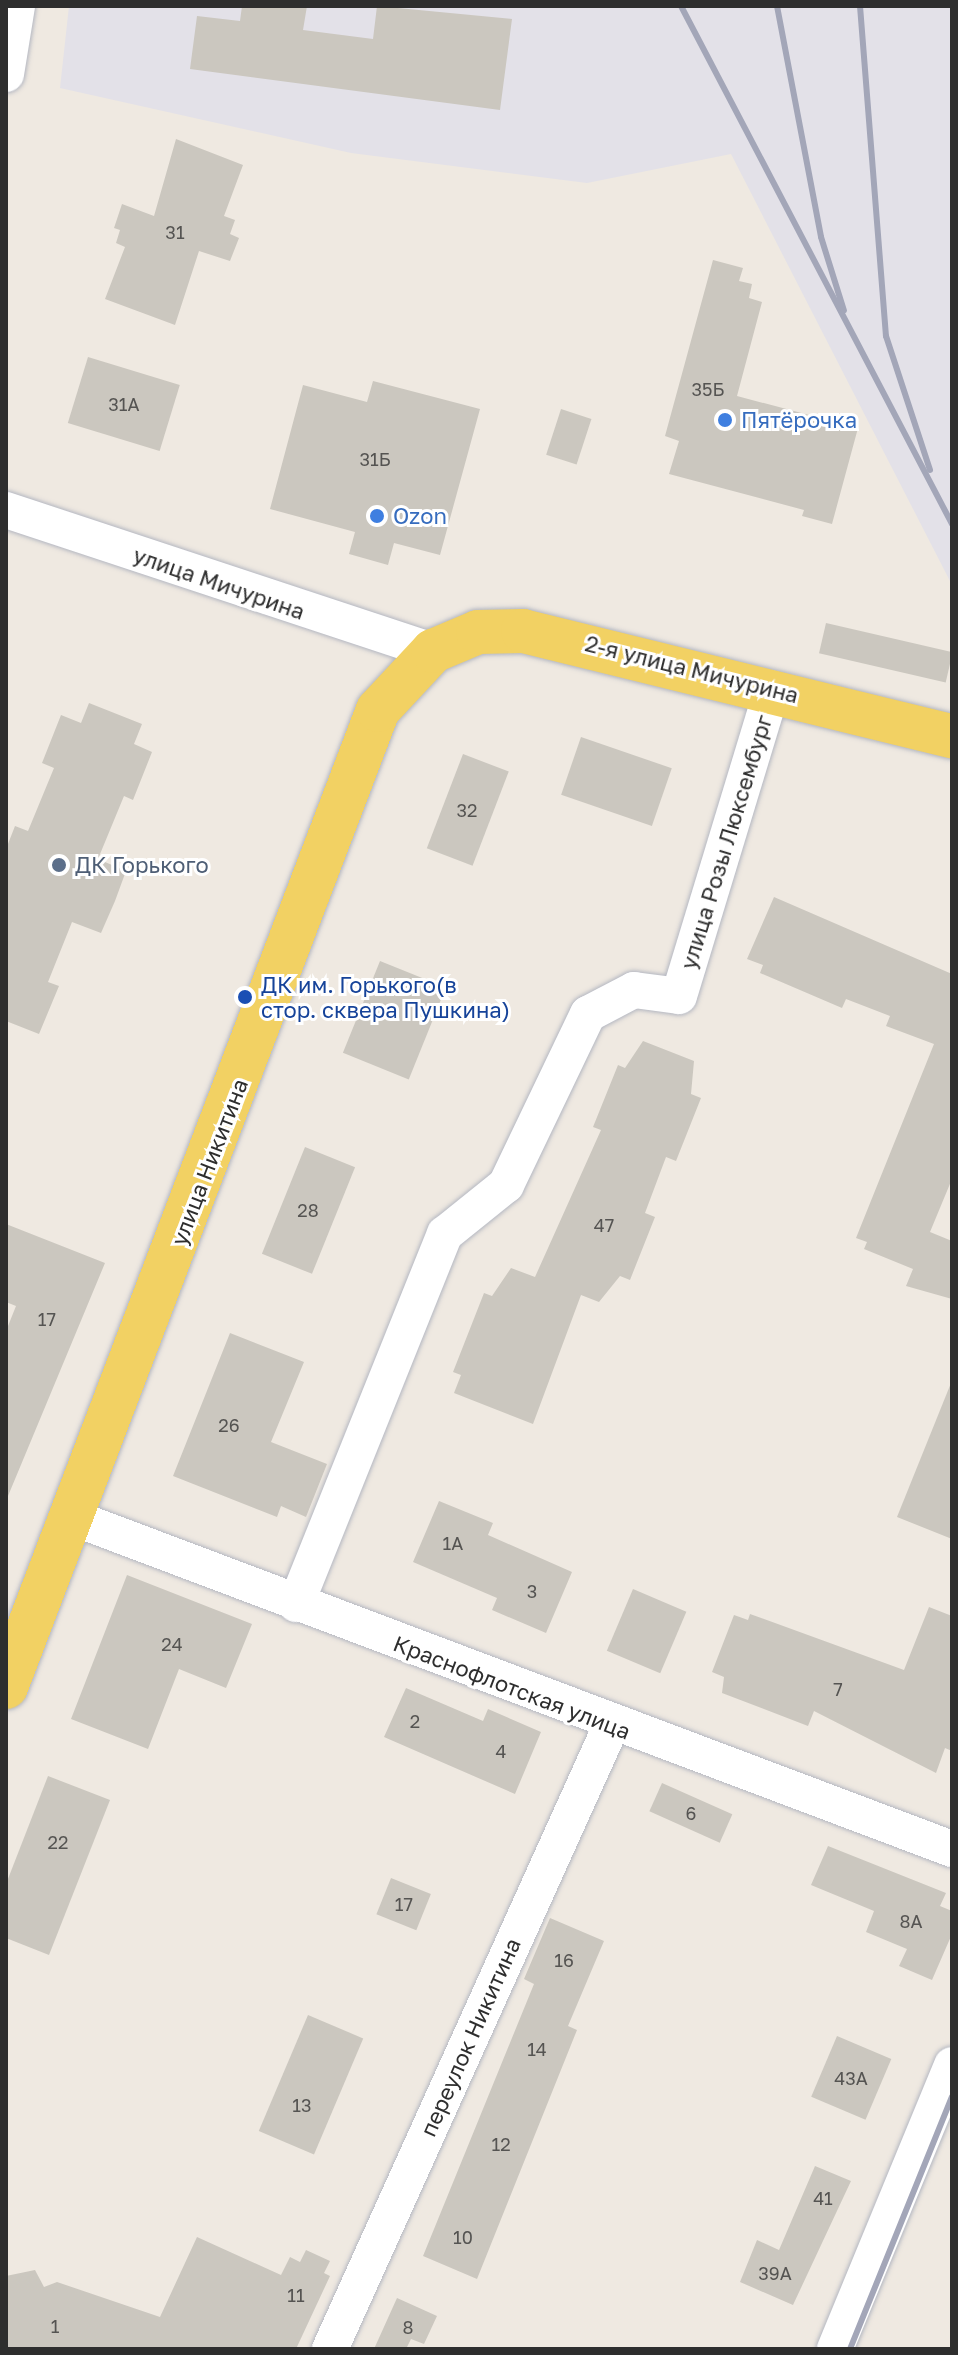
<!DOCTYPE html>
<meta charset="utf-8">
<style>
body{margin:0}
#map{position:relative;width:958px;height:2355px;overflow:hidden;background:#efe9e1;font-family:"Golos Text",sans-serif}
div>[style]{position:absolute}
.industrial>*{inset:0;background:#e3e1e8}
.building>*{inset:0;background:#cbc7bf;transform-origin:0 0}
.roads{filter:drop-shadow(0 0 2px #b4b7c1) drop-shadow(0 0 2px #b4b7c1)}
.minor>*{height:36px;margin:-18px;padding:0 18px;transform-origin:18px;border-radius:18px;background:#fff}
.primary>*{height:44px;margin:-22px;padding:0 22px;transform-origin:22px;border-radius:22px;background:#f2d163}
.rail>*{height:6px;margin:-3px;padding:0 3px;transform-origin:3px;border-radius:3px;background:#a3a6b8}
.dots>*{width:22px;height:22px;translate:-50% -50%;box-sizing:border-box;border:4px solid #fff;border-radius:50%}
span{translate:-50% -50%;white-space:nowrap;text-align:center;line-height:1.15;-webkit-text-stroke:6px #fff;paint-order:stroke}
.number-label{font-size:18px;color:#555452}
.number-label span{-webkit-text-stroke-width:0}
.shop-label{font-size:22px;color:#366cbe}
.left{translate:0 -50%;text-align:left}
.street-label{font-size:22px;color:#2e2e2e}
.service-label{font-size:22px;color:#4e5e75}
.transit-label{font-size:22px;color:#164399}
.frame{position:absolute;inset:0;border:8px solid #2e2e2e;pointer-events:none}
</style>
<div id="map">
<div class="industrial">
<i style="clip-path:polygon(69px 6px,952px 6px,952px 585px,731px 154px,587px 183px,351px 153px,60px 88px)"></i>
</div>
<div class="building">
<i style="clip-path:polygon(242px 6px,307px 6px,303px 30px,373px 39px,377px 6px,512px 19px,500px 110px,190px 69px,197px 16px,240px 21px)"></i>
<i style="clip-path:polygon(176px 139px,243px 165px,224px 216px,235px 220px,230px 234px,239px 238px,230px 261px,199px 251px,175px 325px,105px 299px,125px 247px,116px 243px,120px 230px,114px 228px,122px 204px,154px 216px)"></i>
<i style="clip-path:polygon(713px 260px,743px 268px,739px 281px,752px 284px,749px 298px,762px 302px,737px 396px,858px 428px,832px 524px,802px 516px,804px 510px,669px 474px,679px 441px,665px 436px)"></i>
<i style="left:88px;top:357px;width:96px;height:69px;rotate:17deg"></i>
<i style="clip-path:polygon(373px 381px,480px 409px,440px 555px,394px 543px,388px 565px,349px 554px,355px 532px,270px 509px,303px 385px,367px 402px)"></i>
<i style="left:561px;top:409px;width:32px;height:48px;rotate:18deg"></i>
<i style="left:826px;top:623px;width:130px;height:31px;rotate:13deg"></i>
<i style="clip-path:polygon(89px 703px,142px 724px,134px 744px,152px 752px,133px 800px,124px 796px,98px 859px,126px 871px,115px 901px,101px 933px,72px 922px,48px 982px,59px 986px,39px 1034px,6px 1021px,6px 849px,15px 826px,28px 831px,54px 768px,42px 763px,61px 715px,81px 723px)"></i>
<i style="left:581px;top:737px;width:96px;height:61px;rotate:19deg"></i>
<i style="left:463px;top:754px;width:49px;height:101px;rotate:21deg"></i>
<i style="clip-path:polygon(774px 897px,952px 974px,952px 1179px,930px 1232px,952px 1241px,952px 1299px,906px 1286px,913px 1269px,864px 1249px,867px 1242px,856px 1238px,934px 1044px,886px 1026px,890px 1016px,846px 999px,842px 1008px,760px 973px,763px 965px,747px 959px)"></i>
<i style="left:380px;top:961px;width:71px;height:99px;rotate:22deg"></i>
<i style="clip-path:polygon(643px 1041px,694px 1061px,691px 1094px,701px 1098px,676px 1161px,666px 1157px,645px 1213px,655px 1217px,630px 1280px,620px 1276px,599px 1302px,581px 1295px,533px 1424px,454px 1393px,461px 1375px,453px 1372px,484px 1293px,492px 1296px,511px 1268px,535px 1277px,601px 1130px,593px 1127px,618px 1065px,625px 1068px)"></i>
<i style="left:305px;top:1147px;width:54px;height:115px;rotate:22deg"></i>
<i style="clip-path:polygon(6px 1224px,105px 1263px,8px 1496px,6px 1331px,16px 1306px,6px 1302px)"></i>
<i style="clip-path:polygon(230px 1333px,304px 1362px,271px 1442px,327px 1464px,306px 1517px,281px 1506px,277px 1517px,173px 1476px)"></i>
<i style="clip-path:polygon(951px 1383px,952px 1384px,952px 1539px,897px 1517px)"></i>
<i style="clip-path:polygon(439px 1501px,493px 1523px,488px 1535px,572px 1572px,546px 1633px,492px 1610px,497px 1598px,413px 1562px)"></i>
<i style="clip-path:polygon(127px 1575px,252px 1624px,226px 1688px,179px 1669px,148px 1749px,71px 1719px)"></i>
<i style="left:633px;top:1589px;width:58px;height:67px;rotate:23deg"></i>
<i style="clip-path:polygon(929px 1607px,952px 1616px,952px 1751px,945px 1748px,936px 1773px,814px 1711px,808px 1726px,722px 1693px,724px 1677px,712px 1672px,734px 1615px,748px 1620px,750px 1614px,904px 1670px)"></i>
<i style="clip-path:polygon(406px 1688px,483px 1721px,488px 1709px,541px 1732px,515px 1794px,384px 1737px)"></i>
<i style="clip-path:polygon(48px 1776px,110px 1800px,49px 1955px,6px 1938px,6px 1884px)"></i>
<i style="left:662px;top:1783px;width:77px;height:31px;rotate:24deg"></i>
<i style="clip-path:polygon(828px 1846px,946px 1893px,940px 1906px,952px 1911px,952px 1934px,932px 1980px,899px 1966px,907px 1949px,866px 1932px,874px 1911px,811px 1885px)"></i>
<i style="left:391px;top:1878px;width:43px;height:39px;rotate:22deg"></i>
<i style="clip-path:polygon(550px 1918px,604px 1941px,568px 2026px,577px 2030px,477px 2279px,423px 2256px,534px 1984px,524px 1979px)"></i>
<i style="left:308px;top:2015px;width:60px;height:126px;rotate:23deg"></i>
<i style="left:837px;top:2036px;width:59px;height:66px;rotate:23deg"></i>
<i style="clip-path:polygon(815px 2166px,851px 2181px,793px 2305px,740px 2282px,757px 2240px,779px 2250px)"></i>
<i style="clip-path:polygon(197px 2237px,281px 2275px,290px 2257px,300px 2262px,306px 2250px,330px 2261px,324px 2273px,330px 2276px,296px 2349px,6px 2349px,6px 2276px,35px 2270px,44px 2287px,57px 2282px,160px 2317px)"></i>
<i style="clip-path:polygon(397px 2298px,437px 2316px,424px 2344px,411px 2339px,406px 2349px,374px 2349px)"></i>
</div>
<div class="roads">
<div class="minor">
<i style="left:6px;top:74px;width:69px;rotate:-80.8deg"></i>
<i style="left:6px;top:510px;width:450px;rotate:18.3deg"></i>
<i style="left:74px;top:1518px;width:938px;rotate:20.66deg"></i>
<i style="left:296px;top:1604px;width:399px;rotate:-68.1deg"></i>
<i style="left:445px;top:1234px;width:78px;rotate:-38.8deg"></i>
<i style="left:506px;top:1185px;width:190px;rotate:-64.4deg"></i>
<i style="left:588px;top:1014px;width:52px;rotate:-27.6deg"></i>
<i style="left:634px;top:990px;width:45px;rotate:7.6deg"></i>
<i style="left:679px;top:996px;width:321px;rotate:-73.1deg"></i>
<i style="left:330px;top:2349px;width:683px;rotate:-65.72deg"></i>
<i style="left:835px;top:2349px;width:307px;rotate:-67.6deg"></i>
</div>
<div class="primary">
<i style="left:6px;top:1687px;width:1045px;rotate:-69.16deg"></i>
<i style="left:378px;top:710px;width:81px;rotate:-47deg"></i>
<i style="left:433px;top:651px;width:49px;rotate:-22.9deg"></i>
<i style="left:478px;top:632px;width:45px;rotate:-1.3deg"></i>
<i style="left:523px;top:631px;width:442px;rotate:13.8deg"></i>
</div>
</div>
<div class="rail">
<i style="left:681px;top:6px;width:585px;rotate:62.38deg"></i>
<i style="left:777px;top:6px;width:235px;rotate:79.2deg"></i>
<i style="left:821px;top:237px;width:77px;rotate:72.7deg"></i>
<i style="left:860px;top:6px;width:331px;rotate:85.5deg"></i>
<i style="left:886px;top:336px;width:141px;rotate:71.8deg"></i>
<i style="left:850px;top:2349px;width:272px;rotate:-68deg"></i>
</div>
<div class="dots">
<i style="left:725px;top:420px;background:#3f7fe0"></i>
<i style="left:377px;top:516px;background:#3f7fe0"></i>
<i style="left:59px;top:865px;background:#5c6f8a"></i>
<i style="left:245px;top:997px;background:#1a4fb4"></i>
</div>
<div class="number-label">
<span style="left:175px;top:232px">31</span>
<span style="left:708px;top:389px">35Б</span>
<span style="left:124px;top:404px">31А</span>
<span style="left:375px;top:459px">31Б</span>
<span style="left:467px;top:810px">32</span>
<span style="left:308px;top:1210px">28</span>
<span style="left:604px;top:1225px">47</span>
<span style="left:47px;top:1319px">17</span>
<span style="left:229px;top:1425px">26</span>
<span style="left:453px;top:1543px">1А</span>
<span style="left:532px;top:1591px">3</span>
<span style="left:172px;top:1644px">24</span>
<span style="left:838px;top:1689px">7</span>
<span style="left:415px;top:1721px">2</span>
<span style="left:501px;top:1751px">4</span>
<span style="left:691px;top:1813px">6</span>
<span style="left:58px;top:1842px">22</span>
<span style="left:404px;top:1904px">17</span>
<span style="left:911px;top:1921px">8А</span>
<span style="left:564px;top:1960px">16</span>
<span style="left:537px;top:2049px">14</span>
<span style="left:851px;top:2078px">43А</span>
<span style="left:302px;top:2105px">13</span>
<span style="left:501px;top:2144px">12</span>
<span style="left:823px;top:2198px">41</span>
<span style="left:463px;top:2237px">10</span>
<span style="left:775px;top:2273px">39А</span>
<span style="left:296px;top:2295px">11</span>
<span style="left:55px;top:2326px">1</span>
<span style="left:408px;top:2327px">8</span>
</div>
<div class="shop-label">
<span class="left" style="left:741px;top:420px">Пятёрочка</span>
<span class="left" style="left:393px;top:516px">Ozon</span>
</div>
<div class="street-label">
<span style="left:219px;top:583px;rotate:19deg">улица Мичурина</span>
<span style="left:692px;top:669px;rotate:14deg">2-я улица Мичурина</span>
<span style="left:726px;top:842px;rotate:-73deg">улица Розы Люксембург</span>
<span style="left:209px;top:1162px;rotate:-69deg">улица Никитина</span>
<span style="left:512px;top:1687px;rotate:21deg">Краснофлотская улица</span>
<span style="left:470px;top:2037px;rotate:-66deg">переулок Никитина</span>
</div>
<div class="service-label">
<span class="left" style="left:75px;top:865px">ДК Горького</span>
</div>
<div class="transit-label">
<span class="left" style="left:261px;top:997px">ДК им. Горького(в<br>стор. сквера Пушкина)</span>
</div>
<div class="frame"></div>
</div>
